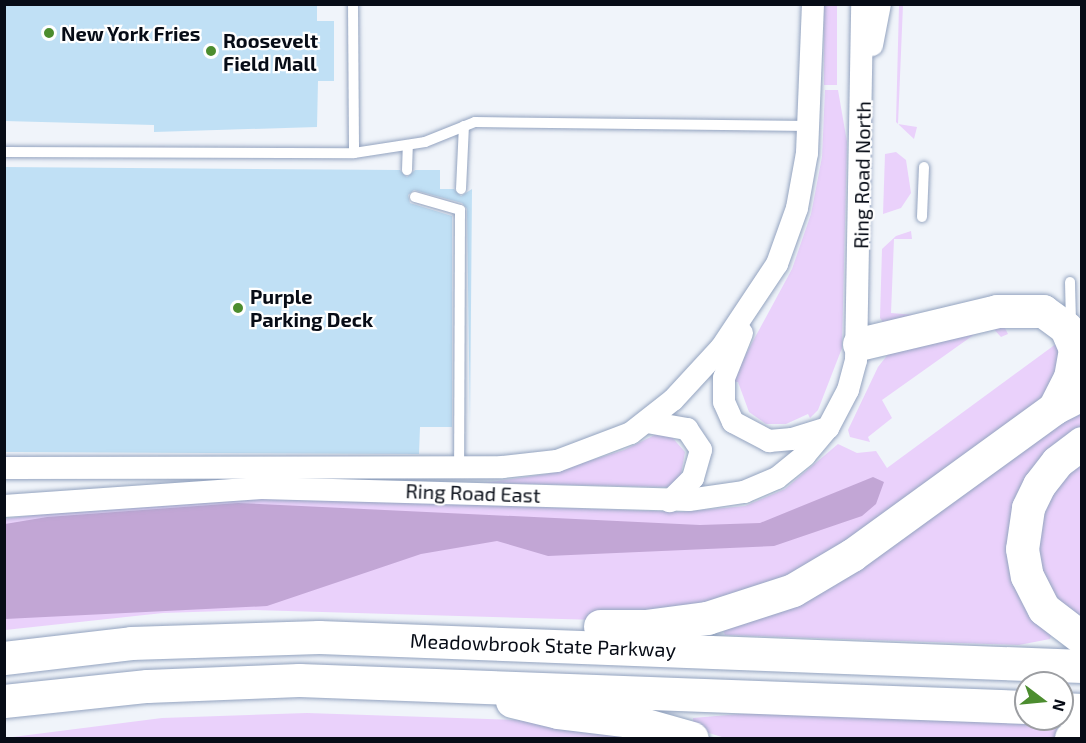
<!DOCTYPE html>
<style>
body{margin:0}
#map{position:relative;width:1086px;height:743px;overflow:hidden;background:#f0f4fa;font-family:"Exo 2",sans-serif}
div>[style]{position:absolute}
.green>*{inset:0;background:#ead1fb;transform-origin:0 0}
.forest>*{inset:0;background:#c2a6d5}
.building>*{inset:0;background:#c0e0f5}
.roads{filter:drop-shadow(0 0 2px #93a3bf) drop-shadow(0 0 2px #93a3bf)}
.lane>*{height:10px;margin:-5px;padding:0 5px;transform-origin:5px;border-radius:5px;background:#fff}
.street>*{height:22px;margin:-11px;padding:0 11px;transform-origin:11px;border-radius:11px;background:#fff}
.highway>*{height:33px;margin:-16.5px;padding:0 16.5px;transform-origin:16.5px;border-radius:16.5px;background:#fff}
.dots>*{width:16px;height:16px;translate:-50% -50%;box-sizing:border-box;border:3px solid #fff;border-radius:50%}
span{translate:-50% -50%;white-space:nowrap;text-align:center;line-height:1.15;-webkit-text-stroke:4.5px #fff;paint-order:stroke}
.poi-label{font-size:20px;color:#070c16;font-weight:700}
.left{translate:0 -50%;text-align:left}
.street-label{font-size:20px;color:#070c16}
.frame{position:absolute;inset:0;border:6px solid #070c16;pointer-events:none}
.north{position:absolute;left:1014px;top:671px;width:60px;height:60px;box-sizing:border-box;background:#fff;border:2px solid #9c9ea2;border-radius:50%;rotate:106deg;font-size:16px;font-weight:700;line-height:24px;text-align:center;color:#070c16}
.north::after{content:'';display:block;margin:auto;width:21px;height:27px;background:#4c8d2f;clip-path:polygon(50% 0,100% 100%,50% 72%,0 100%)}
</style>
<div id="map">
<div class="green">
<i style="left:824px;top:5px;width:13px;height:80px"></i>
<i style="clip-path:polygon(899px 5px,903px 5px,898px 124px,917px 127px,914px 139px,896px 122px)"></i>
<i style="clip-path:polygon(825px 90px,838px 90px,847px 142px,842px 348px,818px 410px,810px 418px,808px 414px,786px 424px,766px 424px,749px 412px,738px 382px,731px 382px,792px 269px,811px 214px,822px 157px)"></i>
<i style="clip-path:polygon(896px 152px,906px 160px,911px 193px,901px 208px,883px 214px,885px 154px)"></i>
<i style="clip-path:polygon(911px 231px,912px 239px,894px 239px,891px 313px,927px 316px,885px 325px,880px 318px,882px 249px,896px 236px)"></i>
<i style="clip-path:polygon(1025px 315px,1029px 320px,1024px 324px,1019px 318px,1005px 328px,1008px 334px,1001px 337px,989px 324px,882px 400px,892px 418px,868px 437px,870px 442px,850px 437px,848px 430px,878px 367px,889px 353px,936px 334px)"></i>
<i style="clip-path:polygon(1057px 329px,1067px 342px,1069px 360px,1067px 376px,1051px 398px,863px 536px,803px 575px,736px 603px,669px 617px,598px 620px,254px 610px,163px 613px,5px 630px,4px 519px,70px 510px,252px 497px,681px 512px,745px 506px,785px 489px,838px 444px,857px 453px,876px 451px,887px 468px,1060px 341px)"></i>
<i style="clip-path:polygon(1081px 408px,1081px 435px,1028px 493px,1053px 628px,1050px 639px,1019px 645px,725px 635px,723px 630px)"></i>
<i style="clip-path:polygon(659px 433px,670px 435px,685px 452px,680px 480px,669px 487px,484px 483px,547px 474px,624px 450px)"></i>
<i style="clip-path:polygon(1081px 458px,1081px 623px,1051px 595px,1036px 561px,1036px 530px,1047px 497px)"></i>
<i style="clip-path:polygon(307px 713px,574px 722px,662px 738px,5px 738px,162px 718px)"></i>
<i style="clip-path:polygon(751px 713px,1056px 725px,1059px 737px,725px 738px,693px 728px,693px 718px)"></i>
</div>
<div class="forest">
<i style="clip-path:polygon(873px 477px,884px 482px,876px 504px,862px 516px,774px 546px,548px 556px,497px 541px,421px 554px,267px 606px,5px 619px,5px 524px,47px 517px,238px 503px,700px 525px,760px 523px)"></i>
</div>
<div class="building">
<i style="clip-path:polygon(4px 4px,317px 4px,317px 21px,334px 21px,334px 81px,318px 81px,317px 127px,154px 132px,154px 125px,4px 121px)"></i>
<i style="clip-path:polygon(4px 167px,400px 170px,407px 177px,415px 170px,440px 170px,440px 189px,454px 189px,461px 196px,472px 189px,470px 427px,467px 209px,462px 203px,414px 190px,408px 195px,410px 203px,452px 216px,452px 427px,420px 427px,419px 454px,4px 452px)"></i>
</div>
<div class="roads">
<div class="lane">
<i style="left:353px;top:4px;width:149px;rotate:89.6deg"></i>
<i style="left:4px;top:152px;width:350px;rotate:0.2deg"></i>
<i style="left:354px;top:153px;width:72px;rotate:-8.8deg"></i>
<i style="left:425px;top:142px;width:54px;rotate:-21.8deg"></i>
<i style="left:475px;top:122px;width:334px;rotate:0.7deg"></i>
<i style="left:407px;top:170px;width:25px;rotate:-88deg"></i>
<i style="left:461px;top:189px;width:63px;rotate:-87.3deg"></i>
<i style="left:415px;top:197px;width:47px;rotate:16.1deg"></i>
<i style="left:460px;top:210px;width:258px;rotate:90.2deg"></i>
<i style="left:922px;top:217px;width:50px;rotate:-87.7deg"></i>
<i style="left:1070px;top:282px;width:42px;rotate:88.6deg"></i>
</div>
<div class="street">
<i style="left:872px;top:45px;width:42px;rotate:-79deg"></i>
<i style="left:742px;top:333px;width:48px;rotate:111.8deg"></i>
<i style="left:724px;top:378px;width:24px;rotate:90deg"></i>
<i style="left:724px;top:402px;width:22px;rotate:66deg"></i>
<i style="left:733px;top:422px;width:41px;rotate:27.8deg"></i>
<i style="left:769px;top:441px;width:23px;rotate:-5deg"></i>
<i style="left:792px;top:439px;width:38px;rotate:-17deg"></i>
<i style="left:647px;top:422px;width:41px;rotate:9.9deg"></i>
<i style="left:687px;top:429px;width:25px;rotate:56deg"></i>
<i style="left:701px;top:450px;width:29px;rotate:106deg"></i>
<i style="left:693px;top:478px;width:33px;rotate:135deg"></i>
<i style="left:4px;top:468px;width:498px;rotate:-0.1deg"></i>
<i style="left:502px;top:467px;width:55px;rotate:-6.2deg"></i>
<i style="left:557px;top:461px;width:79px;rotate:-20.7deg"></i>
<i style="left:631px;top:433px;width:53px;rotate:-38.2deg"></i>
<i style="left:673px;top:400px;width:71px;rotate:-47.3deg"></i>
<i style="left:721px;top:348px;width:101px;rotate:-56.3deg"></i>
<i style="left:777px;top:264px;width:59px;rotate:-70.3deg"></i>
<i style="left:797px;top:208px;width:56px;rotate:-79.7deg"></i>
<i style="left:807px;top:153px;width:149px;rotate:-87.7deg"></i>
<i style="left:4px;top:506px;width:258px;rotate:-4deg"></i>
<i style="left:261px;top:488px;width:428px;rotate:1.6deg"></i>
<i style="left:689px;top:500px;width:56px;rotate:-8.3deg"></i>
<i style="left:744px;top:492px;width:36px;rotate:-23deg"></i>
<i style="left:777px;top:478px;width:36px;rotate:-39deg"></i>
<i style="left:805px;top:455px;width:35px;rotate:-50deg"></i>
<i style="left:828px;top:428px;width:43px;rotate:-62.2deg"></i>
<i style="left:848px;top:390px;width:31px;rotate:-75deg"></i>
<i style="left:856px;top:360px;width:356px;rotate:-89deg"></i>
</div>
<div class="highway">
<i style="left:859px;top:344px;width:142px;rotate:-13.4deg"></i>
<i style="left:997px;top:311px;width:46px"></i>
<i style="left:1043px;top:311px;width:29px;rotate:36deg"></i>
<i style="left:1066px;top:328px;width:23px;rotate:67deg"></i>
<i style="left:1075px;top:349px;width:28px;rotate:100deg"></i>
<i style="left:1070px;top:377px;width:35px;rotate:117deg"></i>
<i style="left:1082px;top:443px;width:31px;rotate:143deg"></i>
<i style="left:1057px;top:462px;width:29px;rotate:128deg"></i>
<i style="left:1039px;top:485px;width:25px;rotate:116deg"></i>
<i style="left:1028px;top:508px;width:41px;rotate:98.3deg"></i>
<i style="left:1022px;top:549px;width:27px;rotate:80deg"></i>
<i style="left:1027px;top:576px;width:37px;rotate:63deg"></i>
<i style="left:1044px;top:609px;width:48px;rotate:37.3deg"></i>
<i style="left:600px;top:626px;width:45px"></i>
<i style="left:645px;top:626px;width:63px;rotate:-7.4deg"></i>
<i style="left:707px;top:618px;width:90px;rotate:-18deg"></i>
<i style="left:793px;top:590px;width:69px;rotate:-30.7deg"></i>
<i style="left:852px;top:555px;width:250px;rotate:-36deg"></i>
<i style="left:1054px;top:408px;width:31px;rotate:-27deg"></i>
<i style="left:4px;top:658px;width:128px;rotate:-6.7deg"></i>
<i style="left:131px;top:643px;width:188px;rotate:-1.8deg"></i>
<i style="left:319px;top:637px;width:764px;rotate:2.18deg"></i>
<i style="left:4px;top:701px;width:144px;rotate:-6deg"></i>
<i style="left:147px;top:686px;width:152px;rotate:-2.3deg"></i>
<i style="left:299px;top:680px;width:728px;rotate:2.13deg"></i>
<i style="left:512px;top:701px;width:47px;rotate:13.4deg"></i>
<i style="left:558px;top:712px;width:75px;rotate:6.9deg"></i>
<i style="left:632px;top:721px;width:62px;rotate:15.8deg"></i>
<i style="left:1062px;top:709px;width:20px;rotate:3deg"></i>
<i style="left:1071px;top:738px;width:11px;rotate:-15deg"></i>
</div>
</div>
<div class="dots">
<i style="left:49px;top:33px;background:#4c8d2f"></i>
<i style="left:211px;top:51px;background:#4c8d2f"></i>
<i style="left:238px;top:308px;background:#4c8d2f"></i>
</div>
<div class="poi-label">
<span class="left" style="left:61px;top:33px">New York Fries</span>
<span class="left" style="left:223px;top:52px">Roosevelt<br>Field Mall</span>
<span class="left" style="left:250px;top:308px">Purple<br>Parking Deck</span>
</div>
<div class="street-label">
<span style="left:862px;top:175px;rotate:-89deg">Ring Road North</span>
<span style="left:473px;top:493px;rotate:2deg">Ring Road East</span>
<span style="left:543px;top:645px;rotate:2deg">Meadowbrook State Parkway</span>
</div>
<div class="frame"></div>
<div class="north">N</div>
</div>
